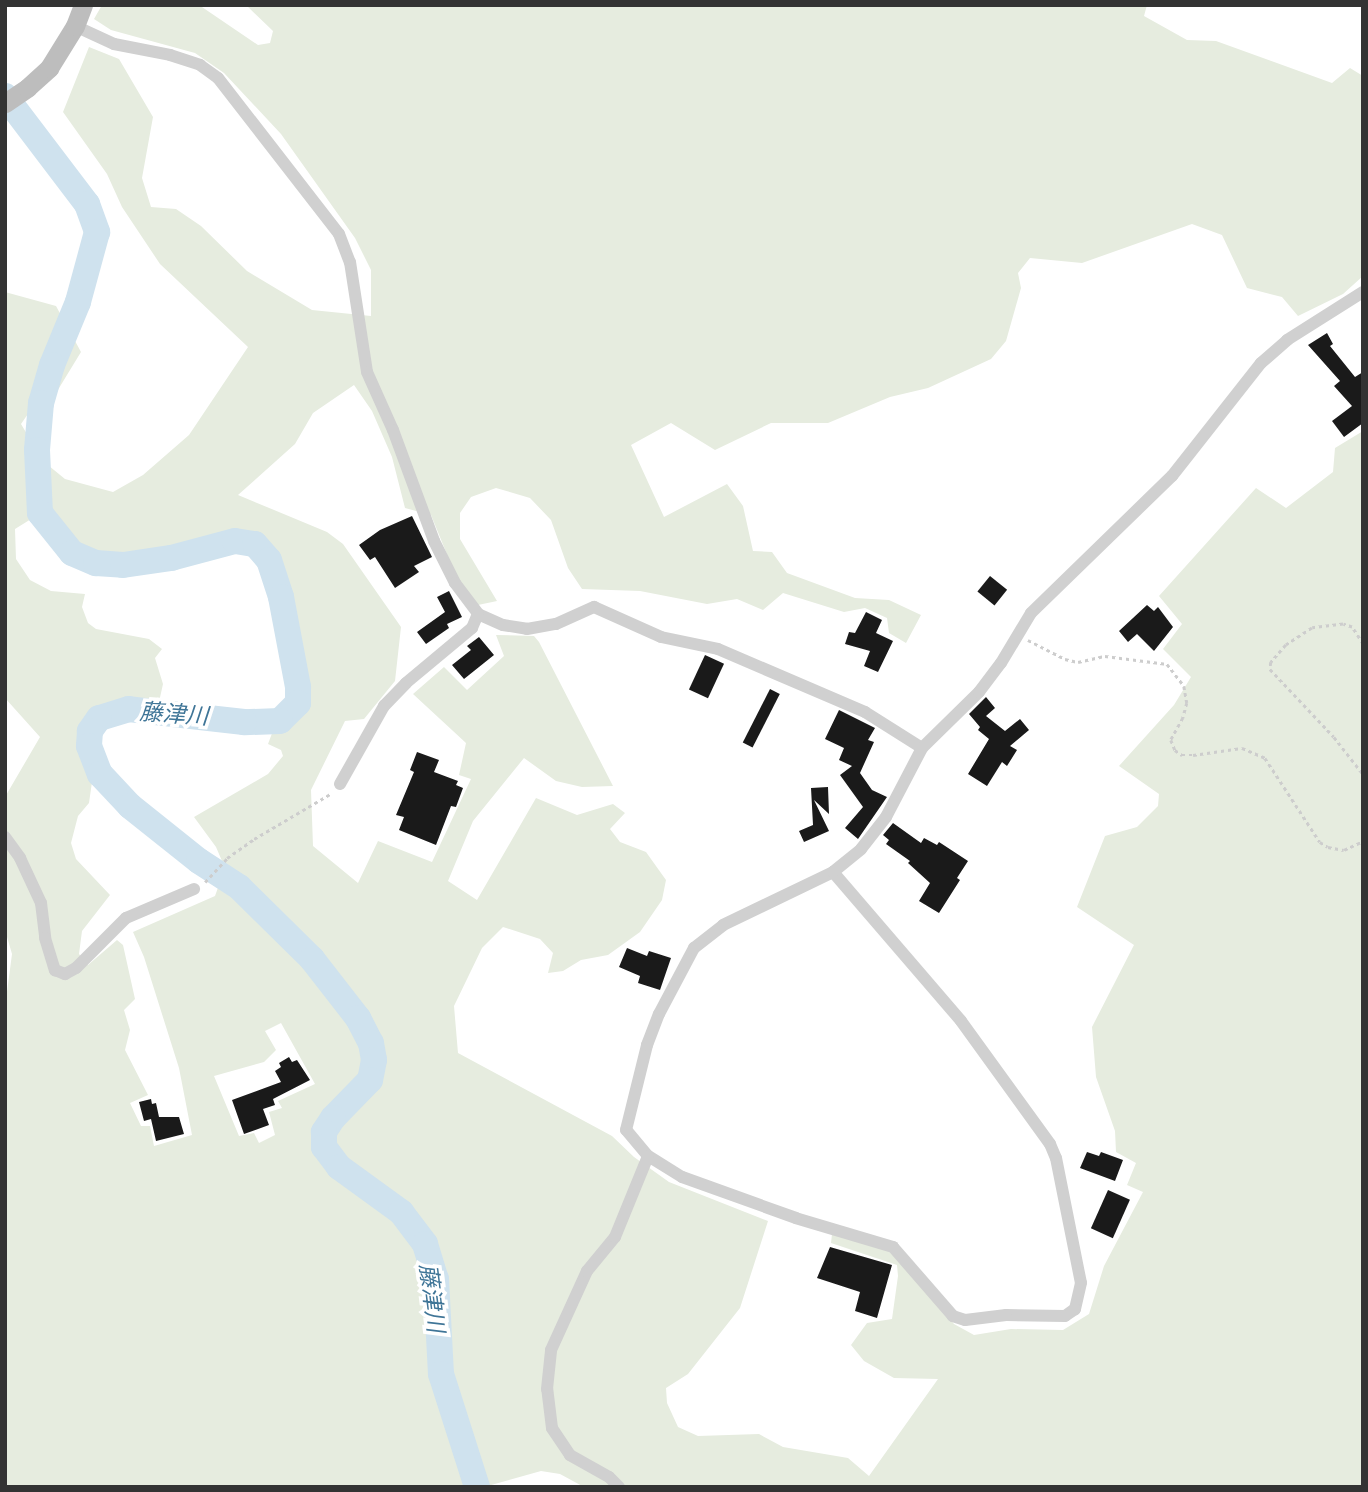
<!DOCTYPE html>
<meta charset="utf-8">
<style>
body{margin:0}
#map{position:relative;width:1368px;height:1492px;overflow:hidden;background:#fff;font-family:"IBM Plex Sans","Noto Sans JP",sans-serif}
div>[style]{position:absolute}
.green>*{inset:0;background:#e6ecdf}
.river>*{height:26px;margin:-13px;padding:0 13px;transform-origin:13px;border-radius:13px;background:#cfe2ee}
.building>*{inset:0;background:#1a1a1a;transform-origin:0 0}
.path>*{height:2.5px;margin-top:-1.25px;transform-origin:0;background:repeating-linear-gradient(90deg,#cdcdcd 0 3.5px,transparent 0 7px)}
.minor>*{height:12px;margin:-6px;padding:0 6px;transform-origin:6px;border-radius:6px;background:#d0d0d0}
.secondary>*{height:19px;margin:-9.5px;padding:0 9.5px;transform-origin:9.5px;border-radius:9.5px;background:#bdbdbd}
span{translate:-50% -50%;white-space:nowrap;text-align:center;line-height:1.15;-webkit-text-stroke:7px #fff;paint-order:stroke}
.water-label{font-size:23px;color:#3f7597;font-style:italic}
.frame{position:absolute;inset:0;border:7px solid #333;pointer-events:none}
</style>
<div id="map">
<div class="green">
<i style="clip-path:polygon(evenodd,102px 5px,199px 5px,258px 45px,270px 43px,273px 31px,246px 5px,1147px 5px,1144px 16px,1187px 40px,1216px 41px,1332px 83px,1350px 68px,1363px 76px,1363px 276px,1343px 294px,1298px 316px,1282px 297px,1247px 288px,1222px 235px,1192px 224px,1082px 263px,1030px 258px,1018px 273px,1021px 288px,1006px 341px,991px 359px,928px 388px,890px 397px,828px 423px,771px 423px,715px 450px,671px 423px,631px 445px,664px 517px,727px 484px,743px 506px,753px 551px,772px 552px,787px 573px,855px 598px,889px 600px,921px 615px,906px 643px,889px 633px,887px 618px,865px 608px,844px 612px,783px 593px,763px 610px,737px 599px,707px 604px,640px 591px,582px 589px,568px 568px,551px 520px,530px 498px,496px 488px,471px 497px,460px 513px,460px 539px,497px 601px,478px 605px,457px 579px,431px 515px,405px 508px,392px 457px,372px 411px,354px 385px,313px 413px,295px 444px,238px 495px,327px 532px,343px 544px,401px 627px,395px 681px,364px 719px,345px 721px,311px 790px,313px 846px,358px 883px,378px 841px,432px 862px,471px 779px,459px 775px,466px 743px,413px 694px,444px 667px,467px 690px,504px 656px,496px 635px,534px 636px,539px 642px,613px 786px,582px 787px,556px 781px,524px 758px,473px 821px,448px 881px,477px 900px,536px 798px,577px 815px,613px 804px,625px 813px,610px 829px,620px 842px,646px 852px,666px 880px,662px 900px,640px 932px,608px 955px,581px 960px,563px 971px,548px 973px,553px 953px,540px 939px,503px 927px,482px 948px,454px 1006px,458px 1053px,612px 1136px,634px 1157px,669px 1182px,768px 1221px,740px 1308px,688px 1374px,666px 1388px,667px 1403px,678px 1427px,698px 1436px,759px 1434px,783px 1447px,848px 1458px,869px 1476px,938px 1379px,894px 1378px,864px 1361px,851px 1345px,867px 1323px,892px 1319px,898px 1276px,897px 1265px,831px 1243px,832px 1234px,886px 1250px,902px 1260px,954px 1324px,974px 1335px,1011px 1329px,1063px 1330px,1089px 1314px,1104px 1266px,1143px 1192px,1127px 1185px,1136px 1163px,1116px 1152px,1115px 1131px,1096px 1077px,1092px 1027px,1134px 945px,1077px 907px,1105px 836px,1137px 827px,1158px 806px,1159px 794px,1119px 766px,1174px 705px,1191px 677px,1163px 649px,1182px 624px,1159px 596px,1256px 488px,1286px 508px,1333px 472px,1335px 448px,1363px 431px,1363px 1487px,584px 1487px,560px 1474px,541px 1471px,484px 1487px,5px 1487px,5px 1007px,12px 954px,5px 930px,5px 797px,40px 737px,5px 698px,5px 292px,56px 306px,81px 352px,56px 393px,30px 411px,21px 424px,43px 461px,65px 479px,113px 492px,143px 475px,189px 435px,248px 347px,160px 264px,122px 207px,107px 174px,63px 112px,89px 47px,119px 59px,153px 117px,142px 178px,151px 207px,176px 209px,201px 226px,247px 271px,312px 310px,371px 316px,371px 270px,355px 238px,281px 134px,224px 73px,195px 53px,111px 30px,94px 19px,102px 5px,44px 511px,57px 532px,76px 551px,100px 558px,129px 560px,243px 536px,259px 542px,277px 566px,302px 675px,301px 704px,291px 722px,274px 728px,268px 744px,281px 750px,283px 756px,268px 774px,194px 817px,216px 847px,225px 868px,215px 896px,133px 932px,144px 957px,179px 1068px,192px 1135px,154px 1146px,150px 1126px,141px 1126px,130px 1103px,148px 1095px,125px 1050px,130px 1030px,124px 1010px,135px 999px,123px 945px,117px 940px,88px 965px,79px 954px,82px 931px,110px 895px,76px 859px,71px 843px,78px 816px,89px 803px,98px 740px,104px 729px,123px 720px,150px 719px,159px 702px,163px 684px,155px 658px,162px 649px,149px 639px,96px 629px,88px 623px,82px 607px,85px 594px,51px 591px,30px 580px,16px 559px,15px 529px,44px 511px,102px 5px,281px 1023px,315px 1084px,278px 1101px,282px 1108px,269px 1112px,275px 1135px,259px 1143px,254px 1133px,239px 1136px,214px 1076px,264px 1062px,276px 1050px,265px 1031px,281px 1023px)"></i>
</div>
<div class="river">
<i style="left:5px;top:96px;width:136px;rotate:52.8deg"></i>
<i style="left:87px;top:204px;width:30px;rotate:70deg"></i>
<i style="left:97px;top:232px;width:73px;rotate:105.2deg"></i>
<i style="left:78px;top:302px;width:68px;rotate:112.4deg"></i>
<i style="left:52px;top:365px;width:40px;rotate:106deg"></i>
<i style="left:41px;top:403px;width:47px;rotate:94.9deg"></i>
<i style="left:37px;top:450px;width:63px;rotate:87.3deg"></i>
<i style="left:40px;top:513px;width:51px;rotate:51.3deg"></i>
<i style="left:72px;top:553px;width:26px;rotate:23deg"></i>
<i style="left:96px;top:563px;width:27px;rotate:4deg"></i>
<i style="left:123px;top:565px;width:49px;rotate:-8.3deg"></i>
<i style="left:171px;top:558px;width:66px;rotate:-14.9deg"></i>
<i style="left:235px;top:541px;width:20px;rotate:9deg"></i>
<i style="left:255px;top:544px;width:21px;rotate:49deg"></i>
<i style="left:269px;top:560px;width:39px;rotate:72deg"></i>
<i style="left:281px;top:597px;width:92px;rotate:79.3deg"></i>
<i style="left:298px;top:687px;width:16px;rotate:90deg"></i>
<i style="left:298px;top:703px;width:25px;rotate:135deg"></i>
<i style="left:280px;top:721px;width:36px;rotate:178deg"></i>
<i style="left:244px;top:722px;width:116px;rotate:-173.6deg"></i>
<i style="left:129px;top:709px;width:31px;rotate:163deg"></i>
<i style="left:99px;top:718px;width:16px;rotate:125deg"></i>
<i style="left:90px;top:731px;width:15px;rotate:94deg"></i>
<i style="left:89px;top:746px;width:30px;rotate:69deg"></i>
<i style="left:100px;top:774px;width:44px;rotate:46.8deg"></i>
<i style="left:130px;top:806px;width:88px;rotate:38.6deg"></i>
<i style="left:199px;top:861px;width:48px;rotate:33deg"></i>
<i style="left:239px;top:887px;width:103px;rotate:44.6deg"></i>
<i style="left:312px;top:959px;width:75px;rotate:52.1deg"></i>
<i style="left:358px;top:1018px;width:28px;rotate:63deg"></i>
<i style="left:371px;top:1043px;width:17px;rotate:80deg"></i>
<i style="left:374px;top:1060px;width:20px;rotate:101deg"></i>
<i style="left:370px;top:1080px;width:53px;rotate:134.2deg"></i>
<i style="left:333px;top:1118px;width:17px;rotate:123deg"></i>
<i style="left:324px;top:1132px;width:15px;rotate:90deg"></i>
<i style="left:324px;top:1147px;width:25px;rotate:53deg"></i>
<i style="left:339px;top:1167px;width:77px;rotate:36deg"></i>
<i style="left:401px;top:1212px;width:40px;rotate:53deg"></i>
<i style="left:425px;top:1244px;width:37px;rotate:73deg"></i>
<i style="left:436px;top:1279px;width:95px;rotate:87deg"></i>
<i style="left:441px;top:1374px;width:119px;rotate:72.3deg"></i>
</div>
<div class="building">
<i style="clip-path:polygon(1327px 333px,1333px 344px,1330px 346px,1355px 377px,1363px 372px,1363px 423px,1344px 437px,1332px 421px,1352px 406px,1334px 386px,1340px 381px,1308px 345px)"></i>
<i style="clip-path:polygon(412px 516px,432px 557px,414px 566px,419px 572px,395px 588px,375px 557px,370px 560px,359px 545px,380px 530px)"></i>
<i style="left:990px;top:576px;width:22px;height:20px;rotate:39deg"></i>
<i style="clip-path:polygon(449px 591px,462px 617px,447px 624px,449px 628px,426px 644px,417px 632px,445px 612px,437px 597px)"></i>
<i style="clip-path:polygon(1147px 605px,1154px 611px,1158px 607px,1173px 627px,1154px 651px,1137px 634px,1128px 642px,1119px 631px)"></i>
<i style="clip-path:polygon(866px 612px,882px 620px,876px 633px,893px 641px,878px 672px,864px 666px,870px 651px,845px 644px,849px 632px,855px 633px)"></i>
<i style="clip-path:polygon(479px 637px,494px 655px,464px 679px,452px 665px,471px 650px,467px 646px)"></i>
<i style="left:705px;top:655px;width:21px;height:38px;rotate:25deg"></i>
<i style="left:770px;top:689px;width:11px;height:60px;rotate:27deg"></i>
<i style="clip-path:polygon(986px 697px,995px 708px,986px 716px,1005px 731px,1020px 719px,1029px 730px,1010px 746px,1017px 750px,1007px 766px,1002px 762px,987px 786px,968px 774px,989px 739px,978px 730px,980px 727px,969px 714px)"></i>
<i style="clip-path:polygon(839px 710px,875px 728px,868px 740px,874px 742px,860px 773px,872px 790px,887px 797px,858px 839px,845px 828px,863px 807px,840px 775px,852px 766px,839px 760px,844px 748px,825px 739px)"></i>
<i style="clip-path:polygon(417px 752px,439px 760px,434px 772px,458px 781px,456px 785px,463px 788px,456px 807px,451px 806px,436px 845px,399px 830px,404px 817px,396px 815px,414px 772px,410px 770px)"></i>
<i style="clip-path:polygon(828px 787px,829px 814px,814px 800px,829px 831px,804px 842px,799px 831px,813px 825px,811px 788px)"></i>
<i style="clip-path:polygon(893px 823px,921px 843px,924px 838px,937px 845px,939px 842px,968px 861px,957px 878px,960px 880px,939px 913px,919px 901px,930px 883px,908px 863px,910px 861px,886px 844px,889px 840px,883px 835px)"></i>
<i style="clip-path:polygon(627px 948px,647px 956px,649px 951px,671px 958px,660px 990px,638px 983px,640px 976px,619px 967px)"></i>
<i style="clip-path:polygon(289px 1057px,292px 1062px,297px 1060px,310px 1080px,273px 1099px,275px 1105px,263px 1109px,269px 1125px,244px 1134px,232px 1100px,281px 1082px,275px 1071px,281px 1067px,279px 1063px)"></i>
<i style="clip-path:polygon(151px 1099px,152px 1104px,156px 1103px,159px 1117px,179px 1117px,184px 1134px,156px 1141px,151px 1119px,144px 1121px,139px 1102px)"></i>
<i style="clip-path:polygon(1087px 1152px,1099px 1156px,1101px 1152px,1123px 1160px,1115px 1181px,1080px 1168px)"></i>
<i style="left:1108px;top:1190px;width:24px;height:42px;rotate:24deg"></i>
<i style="clip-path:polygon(830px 1247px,892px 1265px,877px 1318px,855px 1311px,860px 1292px,817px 1278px)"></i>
</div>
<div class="path">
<i style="left:1028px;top:640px;width:42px;rotate:27.2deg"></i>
<i style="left:1065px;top:659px;width:13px;rotate:13deg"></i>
<i style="left:1078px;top:662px;width:28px;rotate:-13deg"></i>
<i style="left:1105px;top:656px;width:63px;rotate:7.4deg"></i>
<i style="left:1167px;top:664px;width:28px;rotate:52deg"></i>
<i style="left:1184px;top:686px;width:17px;rotate:80deg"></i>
<i style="left:1187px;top:703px;width:16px;rotate:105deg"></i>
<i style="left:1183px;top:718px;width:25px;rotate:119deg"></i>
<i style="left:1171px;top:740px;width:11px;rotate:68deg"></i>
<i style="left:1175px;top:750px;width:9px;rotate:36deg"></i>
<i style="left:1182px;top:755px;width:11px"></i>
<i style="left:1193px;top:755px;width:49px;rotate:-8.1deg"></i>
<i style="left:1242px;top:748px;width:25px;rotate:23deg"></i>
<i style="left:1265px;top:758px;width:100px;rotate:56.8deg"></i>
<i style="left:1320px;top:842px;width:9px;rotate:32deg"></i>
<i style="left:1328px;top:847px;width:16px;rotate:11deg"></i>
<i style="left:1344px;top:850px;width:21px;rotate:-25deg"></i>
<i style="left:1363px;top:644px;width:20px;rotate:-123deg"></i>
<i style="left:1352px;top:627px;width:9px;rotate:-162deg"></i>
<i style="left:1343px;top:624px;width:31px;rotate:173deg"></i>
<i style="left:1312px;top:628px;width:31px;rotate:147deg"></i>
<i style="left:1286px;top:645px;width:23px;rotate:131deg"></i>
<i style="left:1271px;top:662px;width:7px;rotate:98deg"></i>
<i style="left:1270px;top:669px;width:93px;rotate:46.7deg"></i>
<i style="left:1334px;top:737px;width:47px;rotate:51.9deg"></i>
<i style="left:205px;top:882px;width:33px;rotate:-47deg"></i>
<i style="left:227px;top:858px;width:33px;rotate:-35deg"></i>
<i style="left:254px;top:839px;width:88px;rotate:-30.6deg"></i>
</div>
<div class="minor">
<i style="left:75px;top:26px;width:43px;rotate:24.8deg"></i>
<i style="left:114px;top:44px;width:57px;rotate:11.1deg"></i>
<i style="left:170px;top:55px;width:32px;rotate:18deg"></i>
<i style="left:200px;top:65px;width:22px;rotate:36deg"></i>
<i style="left:218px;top:78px;width:197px;rotate:52.2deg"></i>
<i style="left:339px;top:234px;width:30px;rotate:69deg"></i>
<i style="left:350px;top:262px;width:111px;rotate:81.2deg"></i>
<i style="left:367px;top:372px;width:64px;rotate:65.9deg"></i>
<i style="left:393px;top:430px;width:118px;rotate:69.7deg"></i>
<i style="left:434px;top:541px;width:47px;rotate:63.4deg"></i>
<i style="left:455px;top:583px;width:39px;rotate:53deg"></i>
<i style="left:478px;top:614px;width:27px;rotate:24deg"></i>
<i style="left:503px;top:625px;width:24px;rotate:9deg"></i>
<i style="left:527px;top:629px;width:29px;rotate:-10deg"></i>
<i style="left:556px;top:624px;width:42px;rotate:-24.1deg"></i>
<i style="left:594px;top:607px;width:73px;rotate:24.1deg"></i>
<i style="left:661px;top:637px;width:58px;rotate:11.9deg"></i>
<i style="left:718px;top:649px;width:160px;rotate:23.2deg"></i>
<i style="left:865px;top:712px;width:67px;rotate:32.3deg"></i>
<i style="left:340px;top:784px;width:90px;rotate:-60.6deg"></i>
<i style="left:384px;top:706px;width:32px;rotate:-46deg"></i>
<i style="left:406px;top:683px;width:86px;rotate:-39.8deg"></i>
<i style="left:472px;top:628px;width:15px;rotate:-67deg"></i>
<i style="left:5px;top:837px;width:26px;rotate:54deg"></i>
<i style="left:20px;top:858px;width:50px;rotate:65deg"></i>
<i style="left:41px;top:903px;width:35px;rotate:83deg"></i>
<i style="left:45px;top:938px;width:34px;rotate:73deg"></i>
<i style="left:55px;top:970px;width:11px;rotate:22deg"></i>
<i style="left:65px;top:974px;width:13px;rotate:-29deg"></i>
<i style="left:76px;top:968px;width:71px;rotate:-45deg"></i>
<i style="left:126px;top:918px;width:74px;rotate:-23.1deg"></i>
<i style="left:833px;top:872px;width:196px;rotate:49.3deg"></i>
<i style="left:961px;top:1021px;width:152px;rotate:54.1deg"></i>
<i style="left:1050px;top:1144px;width:15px;rotate:67deg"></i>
<i style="left:1056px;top:1158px;width:127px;rotate:78.7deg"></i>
<i style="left:1081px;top:1283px;width:27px;rotate:103deg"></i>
<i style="left:1075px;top:1309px;width:12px;rotate:145deg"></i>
<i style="left:1065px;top:1316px;width:59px;rotate:-179deg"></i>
<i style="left:1006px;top:1315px;width:41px;rotate:173deg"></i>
<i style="left:965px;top:1320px;width:13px;rotate:-162deg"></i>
<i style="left:953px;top:1316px;width:91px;rotate:-131deg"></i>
<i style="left:893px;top:1247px;width:101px;rotate:-163.4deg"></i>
<i style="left:796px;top:1218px;width:121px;rotate:-160.2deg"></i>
<i style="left:682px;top:1177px;width:40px;rotate:-148deg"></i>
<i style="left:648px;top:1156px;width:34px;rotate:-130deg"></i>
<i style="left:626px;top:1130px;width:88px;rotate:-76.1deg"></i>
<i style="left:647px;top:1045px;width:33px;rotate:-69deg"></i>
<i style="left:659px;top:1014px;width:75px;rotate:-62.1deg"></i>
<i style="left:694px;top:948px;width:37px;rotate:-38deg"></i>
<i style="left:723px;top:925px;width:122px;rotate:-25.7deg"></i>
<i style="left:833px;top:872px;width:36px;rotate:-39deg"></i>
<i style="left:861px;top:849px;width:41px;rotate:-52deg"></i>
<i style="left:886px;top:817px;width:78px;rotate:-62.4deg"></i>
<i style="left:922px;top:748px;width:80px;rotate:-44.5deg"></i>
<i style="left:979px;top:692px;width:36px;rotate:-53deg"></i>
<i style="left:1001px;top:663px;width:58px;rotate:-59deg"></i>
<i style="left:1031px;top:613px;width:197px;rotate:-44.2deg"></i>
<i style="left:1172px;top:476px;width:144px;rotate:-51.8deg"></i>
<i style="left:1261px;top:363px;width:35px;rotate:-41deg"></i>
<i style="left:1287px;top:340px;width:90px;rotate:-32.3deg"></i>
<i style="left:619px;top:1487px;width:14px;rotate:-135deg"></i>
<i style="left:609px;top:1477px;width:45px;rotate:-150.6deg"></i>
<i style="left:570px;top:1455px;width:32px;rotate:-124deg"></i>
<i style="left:552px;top:1428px;width:39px;rotate:-97deg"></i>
<i style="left:547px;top:1389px;width:39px;rotate:-84deg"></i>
<i style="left:551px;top:1350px;width:87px;rotate:-65.5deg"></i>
<i style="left:587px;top:1271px;width:44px;rotate:-50.5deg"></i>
<i style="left:615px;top:1237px;width:87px;rotate:-67.8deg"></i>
</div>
<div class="secondary">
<i style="left:5px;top:103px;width:27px;rotate:-34deg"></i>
<i style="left:27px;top:88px;width:30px;rotate:-42deg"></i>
<i style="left:49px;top:68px;width:49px;rotate:-58.2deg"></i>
<i style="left:75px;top:26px;width:22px;rotate:-69deg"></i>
</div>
<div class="water-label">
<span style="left:174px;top:713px;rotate:4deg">藤津川</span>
<span style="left:433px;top:1298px;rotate:83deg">藤津川</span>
</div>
<div class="frame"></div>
</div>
